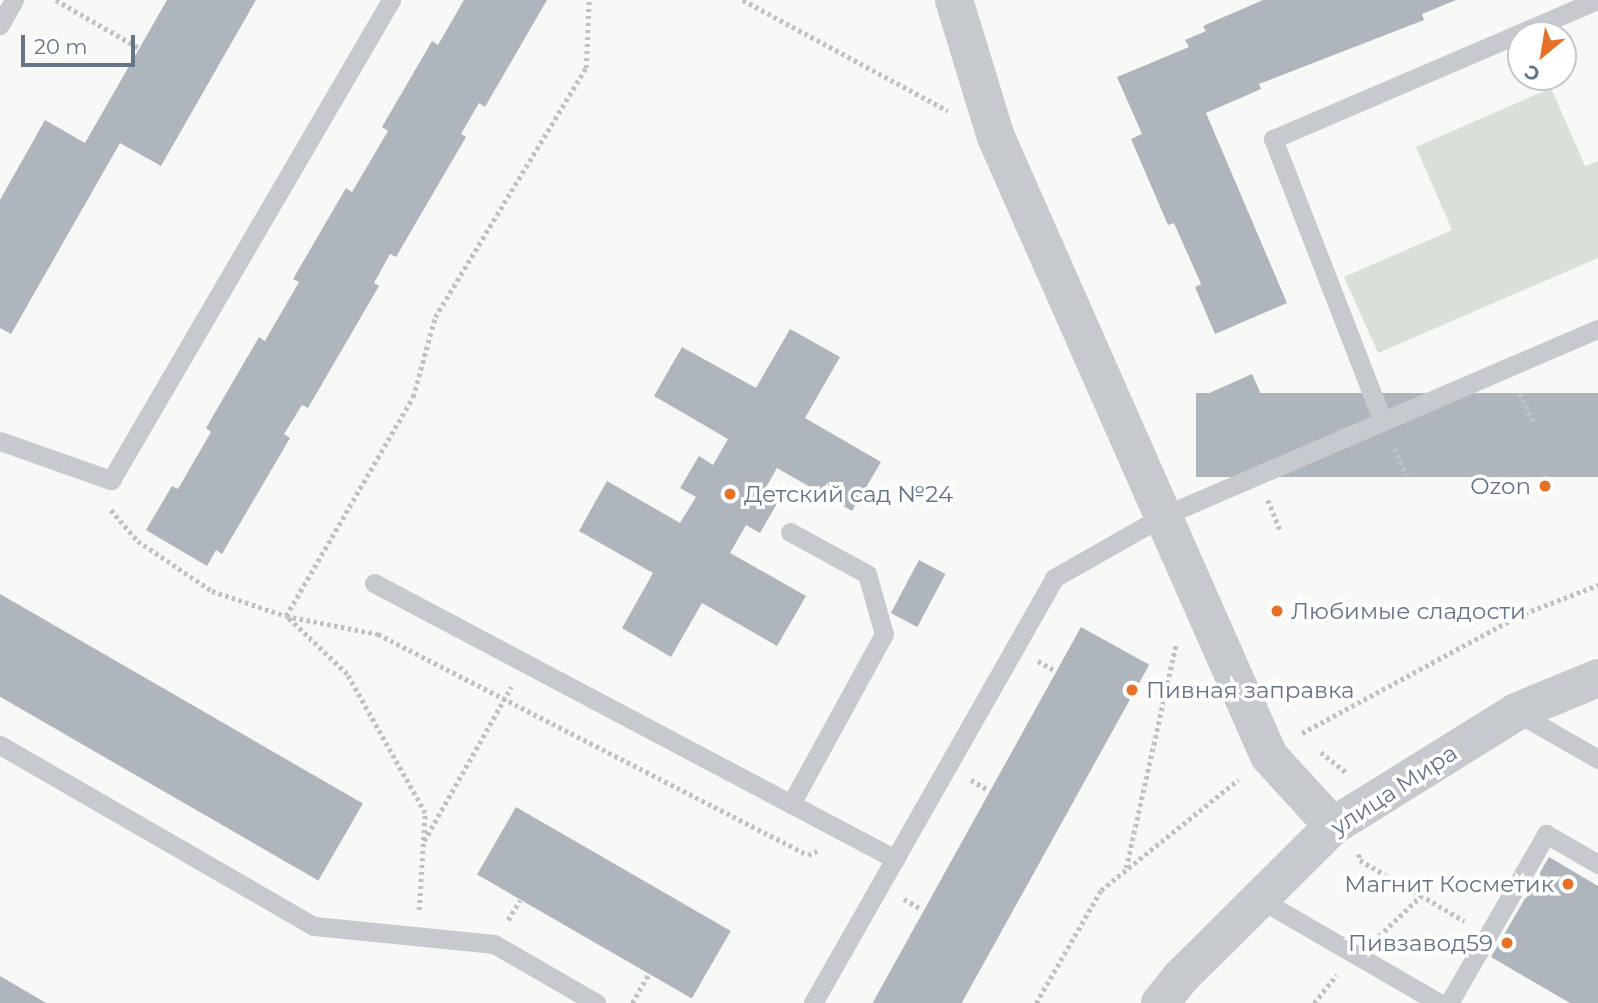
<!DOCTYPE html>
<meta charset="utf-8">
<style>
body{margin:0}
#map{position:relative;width:1598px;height:1003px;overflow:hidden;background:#f8f8f6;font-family:Montserrat,sans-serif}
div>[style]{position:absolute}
.green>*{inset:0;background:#d9e0d7}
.building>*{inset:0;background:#afb5bd;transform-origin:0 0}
.path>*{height:4.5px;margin-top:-2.25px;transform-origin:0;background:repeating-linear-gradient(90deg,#bfc1c4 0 3.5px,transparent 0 7px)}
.service>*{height:19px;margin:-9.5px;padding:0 9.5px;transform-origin:9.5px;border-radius:9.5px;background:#c6c9cd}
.minor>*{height:38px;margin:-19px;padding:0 19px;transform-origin:19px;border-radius:19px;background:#c6c9cd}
.tertiary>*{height:38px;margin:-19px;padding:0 19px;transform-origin:19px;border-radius:19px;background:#c6c9cd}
.dots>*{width:19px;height:19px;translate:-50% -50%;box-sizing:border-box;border:4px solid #fff;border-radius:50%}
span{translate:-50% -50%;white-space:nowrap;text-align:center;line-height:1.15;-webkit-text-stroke:7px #fff;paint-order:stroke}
.poi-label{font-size:23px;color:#667488}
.right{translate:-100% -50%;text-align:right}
.left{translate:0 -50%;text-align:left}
.street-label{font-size:23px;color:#667488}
.north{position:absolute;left:1507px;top:21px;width:70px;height:70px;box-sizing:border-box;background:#fff;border:2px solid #c2c7cf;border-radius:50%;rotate:210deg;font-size:19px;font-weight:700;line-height:28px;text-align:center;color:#667488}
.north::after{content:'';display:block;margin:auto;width:24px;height:32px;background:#e97125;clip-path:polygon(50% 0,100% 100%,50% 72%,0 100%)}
.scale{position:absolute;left:21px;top:35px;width:114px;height:32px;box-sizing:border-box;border:4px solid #667488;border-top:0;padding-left:9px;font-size:21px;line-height:24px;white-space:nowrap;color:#667488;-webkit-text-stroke:5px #fff;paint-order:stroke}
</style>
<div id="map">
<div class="green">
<i style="clip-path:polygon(1551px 88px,1585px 166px,1598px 161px,1598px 258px,1378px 353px,1344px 277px,1452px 230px,1416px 147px)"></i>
</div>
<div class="building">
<i style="clip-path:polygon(167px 0,256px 0,161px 166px,120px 143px,11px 334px,0 328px,0 200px,45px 120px,85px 143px)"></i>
<i style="clip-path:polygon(464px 0,547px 0,485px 107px,479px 103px,461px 134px,466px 137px,396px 257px,390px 254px,374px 283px,379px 286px,308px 408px,302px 405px,284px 434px,290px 438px,222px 554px,216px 550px,207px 566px,146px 530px,172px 486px,178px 489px,211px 432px,206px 428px,259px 337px,265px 341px,299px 282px,293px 279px,346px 188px,352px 192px,388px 131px,382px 127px,432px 41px,438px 45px)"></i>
<i style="clip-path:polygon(1263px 0,1456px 0,1422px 14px,1424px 20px,1259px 84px,1261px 89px,1206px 113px,1287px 303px,1215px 334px,1195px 287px,1201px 284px,1174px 223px,1168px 225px,1131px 139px,1142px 134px,1117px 77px,1189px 47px,1185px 40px,1206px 31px,1203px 26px)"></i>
<i style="clip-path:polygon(790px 329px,840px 357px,805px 418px,881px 462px,852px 511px,777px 468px,764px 491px,779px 500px,760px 533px,746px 525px,730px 553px,806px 596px,777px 646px,702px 603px,671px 657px,622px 628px,653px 573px,579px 531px,607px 481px,680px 523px,696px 497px,680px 488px,699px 456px,713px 465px,728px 439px,654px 396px,682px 347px,756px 388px)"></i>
<i style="left:1252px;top:374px;width:37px;height:57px;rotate:66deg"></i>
<i style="left:1598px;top:393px;width:84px;height:402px;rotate:90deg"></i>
<i style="left:919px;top:560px;width:30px;height:60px;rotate:28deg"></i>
<i style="left:0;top:594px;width:419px;height:89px;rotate:30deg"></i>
<i style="left:1081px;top:627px;width:78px;height:432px;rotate:29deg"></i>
<i style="left:516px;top:807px;width:248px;height:78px;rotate:30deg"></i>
<i style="clip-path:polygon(1549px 857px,1598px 886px,1598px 1003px,1570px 1003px,1491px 957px)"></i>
<i style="clip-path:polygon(0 976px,46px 1003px,0 1003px)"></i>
</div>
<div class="path">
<i style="left:56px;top:0;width:96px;rotate:30deg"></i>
<i style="left:743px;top:0;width:233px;rotate:28.4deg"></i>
<i style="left:1520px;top:393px;width:31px;rotate:65deg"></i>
<i style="left:1395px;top:448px;width:30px;rotate:67deg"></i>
<i style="left:1268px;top:500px;width:35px;rotate:68deg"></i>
<i style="left:111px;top:510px;width:41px;rotate:48.9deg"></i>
<i style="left:138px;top:541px;width:89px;rotate:34deg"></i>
<i style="left:212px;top:591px;width:78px;rotate:18.7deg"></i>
<i style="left:286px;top:616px;width:94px;rotate:11.1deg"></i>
<i style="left:378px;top:634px;width:483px;rotate:27.2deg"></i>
<i style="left:808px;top:855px;width:10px;rotate:-24deg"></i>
<i style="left:1038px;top:661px;width:21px;rotate:29deg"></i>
<i style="left:1302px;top:733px;width:246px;rotate:-28.4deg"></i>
<i style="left:1518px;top:616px;width:86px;rotate:-21.2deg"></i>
<i style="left:1321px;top:752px;width:33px;rotate:39deg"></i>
<i style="left:971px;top:780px;width:20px;rotate:30deg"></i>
<i style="left:424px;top:841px;width:177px;rotate:-60.5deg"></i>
<i style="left:1359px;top:854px;width:6px;rotate:81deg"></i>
<i style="left:1360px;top:860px;width:121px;rotate:30.2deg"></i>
<i style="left:1126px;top:868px;width:229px;rotate:-77.4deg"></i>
<i style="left:904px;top:899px;width:20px;rotate:30deg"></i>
<i style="left:419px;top:910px;width:97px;rotate:-86.5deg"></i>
<i style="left:425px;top:813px;width:159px;rotate:-119.3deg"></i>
<i style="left:347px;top:674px;width:84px;rotate:-136.4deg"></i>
<i style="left:286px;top:616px;width:253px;rotate:-59.9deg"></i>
<i style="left:413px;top:397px;width:83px;rotate:-74.6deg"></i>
<i style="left:435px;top:317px;width:291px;rotate:-58.8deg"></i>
<i style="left:586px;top:68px;width:68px;rotate:-87.5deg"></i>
<i style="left:508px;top:920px;width:23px;rotate:-59deg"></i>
<i style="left:1379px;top:936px;width:58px;rotate:-43.6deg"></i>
<i style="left:632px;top:1003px;width:34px;rotate:-60deg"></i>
<i style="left:1036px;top:1003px;width:130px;rotate:-60.1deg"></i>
<i style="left:1101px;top:890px;width:176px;rotate:-38.8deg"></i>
<i style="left:1314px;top:1003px;width:36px;rotate:-51deg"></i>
</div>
<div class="service">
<i style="left:0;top:25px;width:29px;rotate:-61deg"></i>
<i style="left:1383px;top:422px;width:304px;rotate:-111.2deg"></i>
<i style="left:1273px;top:139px;width:353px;rotate:-23.2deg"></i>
<i style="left:0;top:441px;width:118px;rotate:19.4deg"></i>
<i style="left:111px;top:480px;width:556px;rotate:-59.74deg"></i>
<i style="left:790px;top:532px;width:88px;rotate:28.6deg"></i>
<i style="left:867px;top:574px;width:62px;rotate:74.2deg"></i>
<i style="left:884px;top:634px;width:194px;rotate:118.7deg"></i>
<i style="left:374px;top:583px;width:590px;rotate:27.91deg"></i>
<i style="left:1516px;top:712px;width:95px;rotate:29.8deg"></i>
<i style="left:0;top:745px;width:362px;rotate:30deg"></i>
<i style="left:314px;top:926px;width:181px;rotate:5.7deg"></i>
<i style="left:494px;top:944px;width:118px;rotate:30deg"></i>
<i style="left:1258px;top:898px;width:209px;rotate:30.1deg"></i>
<i style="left:813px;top:1003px;width:489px;rotate:-60.4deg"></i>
<i style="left:1054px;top:578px;width:125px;rotate:-29.6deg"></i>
<i style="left:1163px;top:516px;width:473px;rotate:-23.3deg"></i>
<i style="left:1449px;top:1003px;width:195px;rotate:-60.1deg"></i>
<i style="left:1546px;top:834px;width:60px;rotate:30deg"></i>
</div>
<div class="minor">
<i style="left:954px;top:0;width:143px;rotate:73deg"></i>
<i style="left:996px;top:137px;width:677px;rotate:66.2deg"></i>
<i style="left:1269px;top:756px;width:95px;rotate:47.6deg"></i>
</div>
<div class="tertiary">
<i style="left:1160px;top:1003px;width:32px;rotate:-51deg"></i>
<i style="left:1180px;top:978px;width:216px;rotate:-44.8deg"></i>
<i style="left:1333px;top:826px;width:216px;rotate:-31.9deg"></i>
<i style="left:1516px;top:712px;width:89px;rotate:-22.5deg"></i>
</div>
<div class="dots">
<i style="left:1545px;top:486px;background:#e97125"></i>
<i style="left:730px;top:494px;background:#e97125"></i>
<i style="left:1277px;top:611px;background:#e97125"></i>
<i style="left:1132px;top:690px;background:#e97125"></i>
<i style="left:1568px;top:884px;background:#e97125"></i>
<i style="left:1507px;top:943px;background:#e97125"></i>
</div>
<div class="poi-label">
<span class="right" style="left:1531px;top:486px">Ozon</span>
<span class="left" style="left:744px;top:494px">Детский сад №24</span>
<span class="left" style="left:1291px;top:611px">Любимые сладости</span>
<span class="left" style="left:1146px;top:690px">Пивная заправка</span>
<span class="right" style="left:1554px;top:884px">Магнит Косметик</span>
<span class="right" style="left:1493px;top:943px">Пивзавод59</span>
</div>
<div class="street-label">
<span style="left:1394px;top:790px;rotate:-33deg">улица Мира</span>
</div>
<div class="north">С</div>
<div class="scale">20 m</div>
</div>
